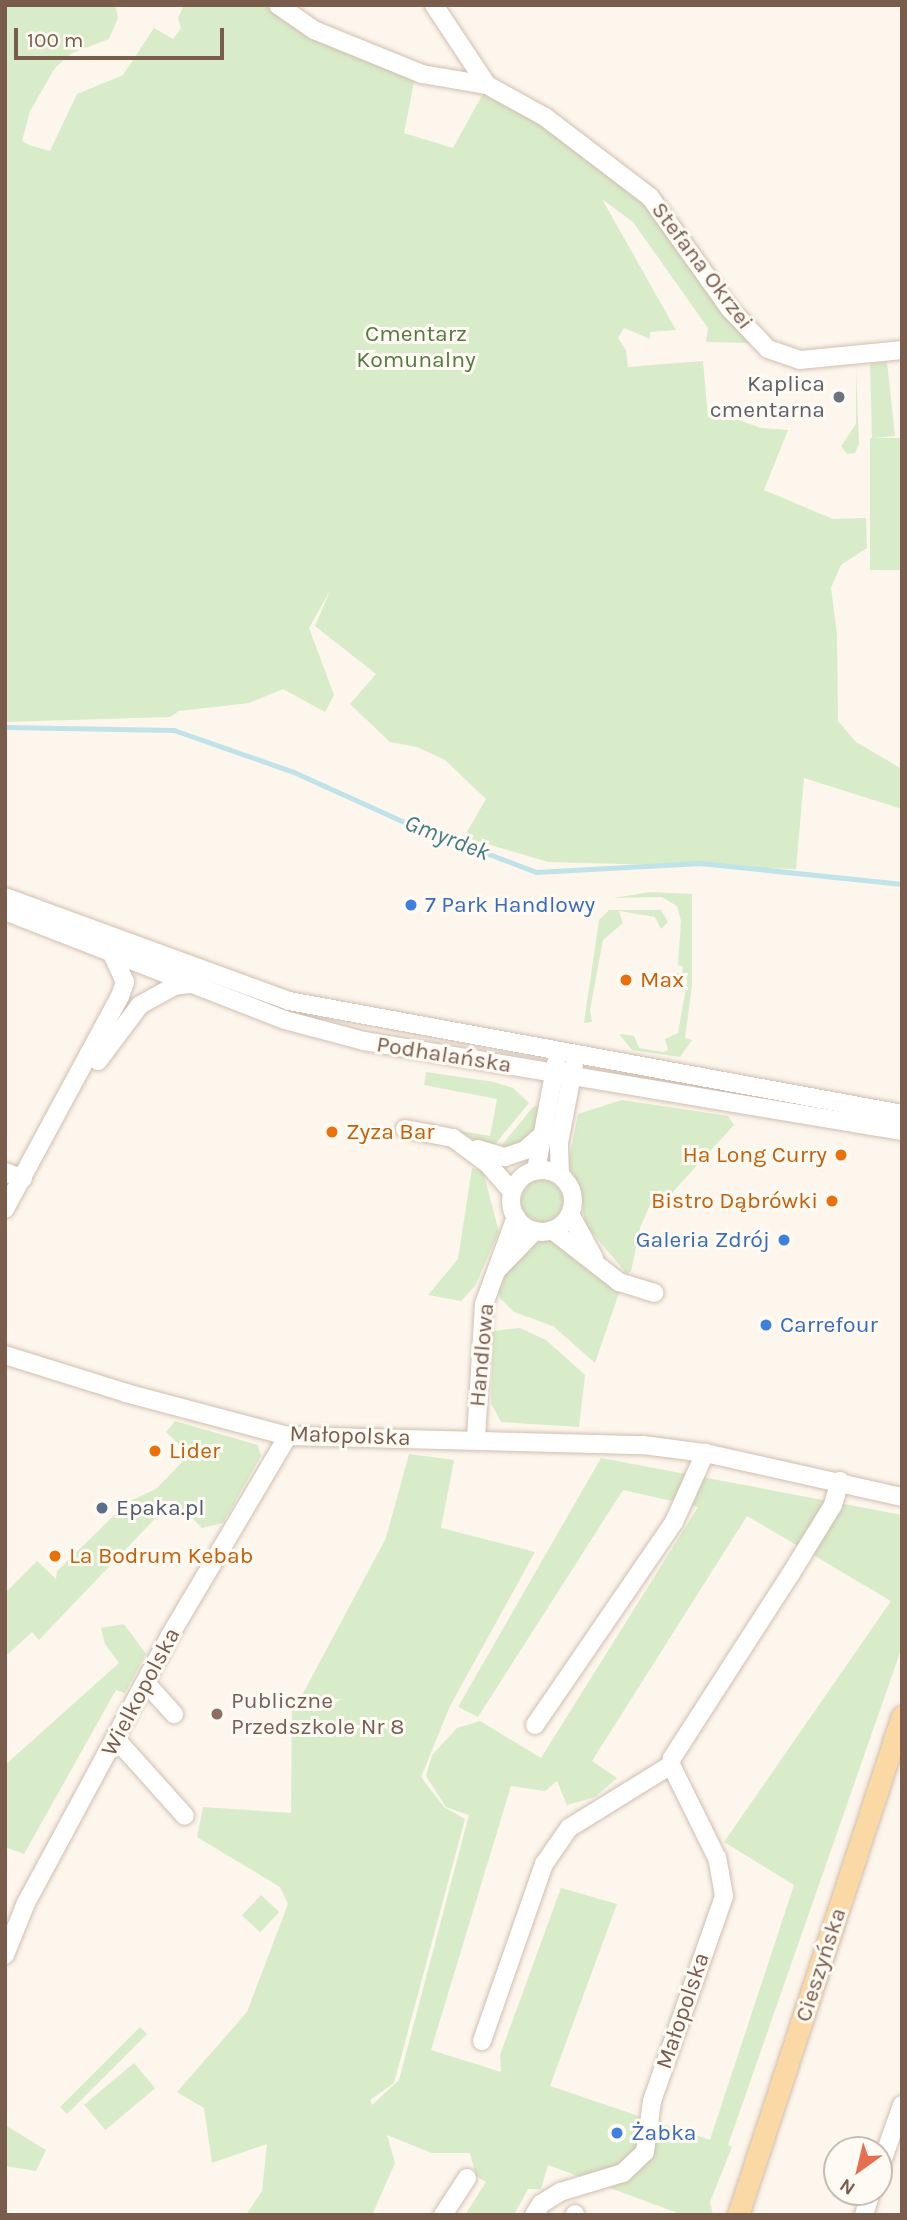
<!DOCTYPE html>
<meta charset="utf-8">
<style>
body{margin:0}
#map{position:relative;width:907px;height:2220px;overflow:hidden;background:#fdf6ec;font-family:Karla,sans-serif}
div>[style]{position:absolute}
.green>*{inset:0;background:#d8ecc9;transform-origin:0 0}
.round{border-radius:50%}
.stream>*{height:4.5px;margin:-2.25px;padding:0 2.25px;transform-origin:2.25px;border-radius:2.25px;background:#bfe3e8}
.roads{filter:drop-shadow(0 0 2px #d1beb0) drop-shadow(0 0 2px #d1beb0)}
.minor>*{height:18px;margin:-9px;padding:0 9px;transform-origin:9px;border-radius:9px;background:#fff}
.minor>.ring{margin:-9px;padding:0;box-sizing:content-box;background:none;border:18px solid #fff;border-radius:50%}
.major>*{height:21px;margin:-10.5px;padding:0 10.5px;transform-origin:10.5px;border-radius:10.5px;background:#fbd9a5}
.dots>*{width:19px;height:19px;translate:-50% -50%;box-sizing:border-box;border:4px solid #fffaf3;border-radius:50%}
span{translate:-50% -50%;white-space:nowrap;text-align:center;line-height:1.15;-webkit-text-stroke:6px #fffaf3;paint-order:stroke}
.street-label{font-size:23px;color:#7a5c4d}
.park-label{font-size:23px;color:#537a41}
.worship-label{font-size:23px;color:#5b616d}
.right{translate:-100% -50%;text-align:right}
.shop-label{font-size:23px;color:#366cbe}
.left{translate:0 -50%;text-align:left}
.food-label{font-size:23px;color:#c56008}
.service-label{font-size:23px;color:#4e5e75}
.education-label{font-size:23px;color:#785e54}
.water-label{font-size:24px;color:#437c86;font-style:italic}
.frame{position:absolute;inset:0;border:7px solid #7a5c4d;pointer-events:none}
.north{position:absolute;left:823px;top:2136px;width:70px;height:70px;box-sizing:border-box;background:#fffaf3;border:2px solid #cabbb1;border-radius:50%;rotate:214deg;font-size:19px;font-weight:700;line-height:28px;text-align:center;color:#7a5c4d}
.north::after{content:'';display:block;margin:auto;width:24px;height:32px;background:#e76f51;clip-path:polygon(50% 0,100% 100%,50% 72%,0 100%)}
.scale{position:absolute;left:14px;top:28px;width:210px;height:32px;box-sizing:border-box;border:4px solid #7a5c4d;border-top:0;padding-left:9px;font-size:21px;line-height:24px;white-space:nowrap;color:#7a5c4d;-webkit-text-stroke:5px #fffaf3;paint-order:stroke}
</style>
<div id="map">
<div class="green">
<i style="clip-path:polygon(5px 5px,115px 5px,118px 18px,109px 39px,72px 53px,55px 68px,30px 111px,22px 141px,29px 145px,50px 151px,77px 94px,123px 75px,154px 28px,173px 39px,181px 28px,178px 18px,184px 5px,268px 5px,310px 35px,415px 77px,404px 133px,453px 148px,485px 90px,537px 119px,659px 217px,752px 343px,706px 342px,708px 328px,633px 222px,602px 199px,676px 330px,650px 332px,650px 339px,624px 328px,618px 338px,626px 350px,628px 367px,703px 361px,708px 417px,727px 416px,761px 428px,788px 430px,764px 490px,833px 519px,866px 518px,867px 548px,841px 565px,831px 588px,837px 634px,838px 721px,856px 742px,902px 769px,902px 809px,804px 778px,796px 869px,548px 862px,464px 837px,486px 799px,445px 760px,417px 747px,390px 742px,350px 704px,376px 674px,315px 626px,330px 591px,309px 628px,334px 695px,325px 712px,283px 689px,249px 703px,179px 711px,170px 717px,5px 722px)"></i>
<i style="clip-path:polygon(887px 362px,895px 436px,872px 438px,870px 364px)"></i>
<i style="clip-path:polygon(856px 368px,859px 444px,855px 453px,847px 454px,841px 446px,856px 424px)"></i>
<i style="left:902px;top:438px;width:132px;height:32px;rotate:90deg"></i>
<i style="clip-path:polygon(650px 892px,692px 894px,692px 986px,685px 1038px,692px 1040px,680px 1057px,632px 1050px,619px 1034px,634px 1036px,639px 1048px,663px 1052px,668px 1050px,665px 1039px,678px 1033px,687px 982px,686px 973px,678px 976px,676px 973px,682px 973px,683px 967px,678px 965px,681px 921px,677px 906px,662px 897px,613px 898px)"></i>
<i style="clip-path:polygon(609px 910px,661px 910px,668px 922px,661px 929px,655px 917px,619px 911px,623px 923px,603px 940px,590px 1010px,592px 1022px,584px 1023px,599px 920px)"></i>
<i style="clip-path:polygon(426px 1072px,494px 1082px,513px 1088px,529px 1103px,492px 1148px,455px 1130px,490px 1136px,497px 1099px,424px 1085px)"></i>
<i style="clip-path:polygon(622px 1100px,728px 1116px,734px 1125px,670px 1195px,656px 1191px,640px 1228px,631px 1272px,626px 1273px,585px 1224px,580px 1190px,568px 1165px,578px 1114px)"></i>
<i style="clip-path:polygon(540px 1105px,536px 1130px,527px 1142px,497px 1151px,533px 1107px)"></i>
<i style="clip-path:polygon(472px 1168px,483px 1171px,499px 1232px,475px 1286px,461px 1301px,428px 1295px,458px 1259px)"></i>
<i class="round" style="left:521px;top:1180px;width:42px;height:42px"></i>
<i style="clip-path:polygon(543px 1236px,564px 1243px,619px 1293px,595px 1363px,553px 1326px,514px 1312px,500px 1298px,498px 1288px,502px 1276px,531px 1239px)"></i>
<i style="clip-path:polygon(520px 1328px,546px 1340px,585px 1375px,579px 1427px,501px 1422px,491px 1403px,493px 1331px)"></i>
<i style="clip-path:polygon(175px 1421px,258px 1445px,261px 1456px,223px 1523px,202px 1528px,184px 1510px,167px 1506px,39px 1640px,32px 1632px,5px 1657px,5px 1593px,37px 1561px,56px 1579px,57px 1571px,128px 1502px,156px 1489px,186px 1458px,183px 1448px,166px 1432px)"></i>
<i style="clip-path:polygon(evenodd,409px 1454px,454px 1460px,441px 1528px,535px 1552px,450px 1706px,421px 1777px,444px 1807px,465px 1819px,394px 2083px,370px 2100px,372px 2105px,399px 2080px,469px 1815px,446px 1807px,426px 1776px,432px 1755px,457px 1728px,480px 1721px,541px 1758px,698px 1507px,623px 1490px,478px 1717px,458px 1707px,601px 1458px,902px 1515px,902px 1647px,728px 2145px,732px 2147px,710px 2202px,713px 2215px,683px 2215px,548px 2165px,541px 2189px,528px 2189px,514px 2215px,465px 2215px,486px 2182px,476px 2176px,470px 2153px,432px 2153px,387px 2135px,395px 2163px,372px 2215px,246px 2215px,262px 2191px,267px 2144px,212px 2163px,204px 2108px,177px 2092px,247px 2012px,288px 1904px,280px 1887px,197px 1837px,203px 1807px,291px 1813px,292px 1695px,300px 1699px,386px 1538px,409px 1454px,747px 1516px,891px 1601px,724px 1842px,794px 1885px,710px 2140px,550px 2086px,617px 1904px,561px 1888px,500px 2055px,501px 2072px,431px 2050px,511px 1786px,545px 1791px,557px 1781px,567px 1805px,595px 1797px,617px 1778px,592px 1761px,747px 1516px)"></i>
<i style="clip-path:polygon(124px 1624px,146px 1654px,125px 1693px,116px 1690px,24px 1854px,5px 1847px,5px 1765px,119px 1663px,105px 1644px,101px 1628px)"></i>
<i style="left:261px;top:1895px;width:25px;height:28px;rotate:43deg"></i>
<i style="left:140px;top:2027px;width:10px;height:113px;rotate:45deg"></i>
<i style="left:134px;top:2063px;width:33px;height:65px;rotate:50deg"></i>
<i style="clip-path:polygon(5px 2125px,46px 2150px,36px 2171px,5px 2166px)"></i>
</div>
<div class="stream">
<i style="left:5px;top:727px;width:169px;rotate:1deg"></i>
<i style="left:174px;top:730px;width:127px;rotate:19.3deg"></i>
<i style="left:294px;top:772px;width:119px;rotate:24.4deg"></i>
<i style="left:402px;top:821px;width:143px;rotate:20.8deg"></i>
<i style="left:536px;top:872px;width:164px;rotate:-3.1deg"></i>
<i style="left:700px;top:863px;width:203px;rotate:5.9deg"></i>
</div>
<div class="roads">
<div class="minor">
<i style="left:278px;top:5px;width:44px;rotate:34.8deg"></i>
<i style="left:314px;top:30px;width:117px;rotate:22.2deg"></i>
<i style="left:422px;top:74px;width:66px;rotate:9.6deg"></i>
<i style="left:434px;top:5px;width:96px;rotate:56.5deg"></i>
<i style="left:487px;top:85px;width:66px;rotate:28.9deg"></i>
<i style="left:545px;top:117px;width:132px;rotate:37.3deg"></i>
<i style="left:650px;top:197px;width:138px;rotate:54.5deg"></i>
<i style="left:730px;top:309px;width:55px;rotate:46.5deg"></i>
<i style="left:768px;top:349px;width:34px;rotate:19deg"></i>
<i style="left:800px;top:360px;width:102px;rotate:-5.6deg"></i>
<i style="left:5px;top:897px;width:302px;rotate:20.1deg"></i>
<i style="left:289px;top:1001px;width:623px;rotate:10.44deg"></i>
<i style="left:5px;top:911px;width:300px;rotate:21.3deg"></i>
<i style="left:285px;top:1020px;width:82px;rotate:14.9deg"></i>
<i style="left:364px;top:1041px;width:545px;rotate:9.5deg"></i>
<i style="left:98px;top:1061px;width:70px;rotate:-53.1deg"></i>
<i style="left:140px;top:1005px;width:39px;rotate:-29deg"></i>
<i style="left:174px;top:986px;width:17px;rotate:-7deg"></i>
<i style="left:405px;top:1129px;width:49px;rotate:10.6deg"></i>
<i style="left:453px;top:1138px;width:44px;rotate:36.6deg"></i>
<i style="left:488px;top:1164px;width:37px;rotate:49deg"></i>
<i style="left:478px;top:1149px;width:28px;rotate:17deg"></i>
<i style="left:505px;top:1157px;width:21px;rotate:-19deg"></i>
<i style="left:525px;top:1150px;width:28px;rotate:-41deg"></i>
<i class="ring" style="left:511px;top:1170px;width:44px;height:44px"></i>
<i style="left:536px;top:1170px;width:109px;rotate:-79.4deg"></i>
<i style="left:5px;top:1172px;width:19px;rotate:21deg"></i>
<i style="left:560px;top:1175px;width:32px;rotate:-92deg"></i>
<i style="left:559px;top:1143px;width:80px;rotate:-79.2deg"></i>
<i style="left:5px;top:1209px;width:242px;rotate:-61.6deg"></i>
<i style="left:120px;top:996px;width:15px;rotate:-70deg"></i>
<i style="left:125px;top:982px;width:31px;rotate:-115deg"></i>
<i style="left:570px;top:1214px;width:50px;rotate:61.4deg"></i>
<i style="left:552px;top:1230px;width:85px;rotate:37.8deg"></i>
<i style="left:619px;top:1282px;width:37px;rotate:17deg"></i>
<i style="left:498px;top:1269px;width:53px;rotate:-45.8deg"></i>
<i style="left:5px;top:1355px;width:127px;rotate:17.4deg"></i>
<i style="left:126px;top:1393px;width:168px;rotate:14.9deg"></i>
<i style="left:288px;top:1436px;width:355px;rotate:1.5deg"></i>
<i style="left:643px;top:1445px;width:63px;rotate:7.4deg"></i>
<i style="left:705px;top:1453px;width:202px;rotate:12.6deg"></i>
<i style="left:476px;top:1438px;width:134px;rotate:-86.6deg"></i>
<i style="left:484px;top:1304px;width:93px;rotate:-69.8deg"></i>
<i style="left:146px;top:1683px;width:42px;rotate:47.9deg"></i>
<i style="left:535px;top:1725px;width:246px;rotate:-55.6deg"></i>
<i style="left:674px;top:1522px;width:76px;rotate:-65.8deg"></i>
<i style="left:116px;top:1739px;width:103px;rotate:48.1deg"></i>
<i style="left:5px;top:1955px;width:56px;rotate:-68deg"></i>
<i style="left:26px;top:1903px;width:302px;rotate:-61.7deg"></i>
<i style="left:169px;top:1637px;width:234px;rotate:-59.4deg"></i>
<i style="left:482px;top:2041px;width:188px;rotate:-70.7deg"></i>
<i style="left:544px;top:1864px;width:44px;rotate:-55.2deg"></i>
<i style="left:569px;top:1828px;width:120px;rotate:-31.7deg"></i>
<i style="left:879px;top:2170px;width:69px;rotate:-70.5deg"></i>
<i style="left:443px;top:2215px;width:44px;rotate:-57deg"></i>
<i style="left:534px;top:2215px;width:13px;rotate:-58deg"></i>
<i style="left:541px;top:2204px;width:22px;rotate:-32deg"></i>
<i style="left:560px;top:2192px;width:66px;rotate:-16.8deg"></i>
<i style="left:623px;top:2173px;width:30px;rotate:-44deg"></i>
<i style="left:645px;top:2152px;width:51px;rotate:-82.2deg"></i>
<i style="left:652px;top:2101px;width:217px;rotate:-70.6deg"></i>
<i style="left:724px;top:1896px;width:39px;rotate:-100deg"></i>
<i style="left:717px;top:1858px;width:104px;rotate:-116.3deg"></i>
<i style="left:671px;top:1765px;width:7px;rotate:-82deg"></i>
<i style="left:672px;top:1758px;width:218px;rotate:-57.2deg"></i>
<i style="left:790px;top:1575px;width:82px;rotate:-58.4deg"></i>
<i style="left:833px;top:1505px;width:25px;rotate:-74deg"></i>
<i style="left:575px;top:2215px;width:1px;rotate:-90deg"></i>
<i style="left:864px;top:2215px;width:24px;rotate:-73deg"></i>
</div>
<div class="major">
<i style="left:738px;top:2215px;width:525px;rotate:-71.81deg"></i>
</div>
</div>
<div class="dots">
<i style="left:839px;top:397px;background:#6b7280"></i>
<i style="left:411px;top:905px;background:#3f7fe0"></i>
<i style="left:626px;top:980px;background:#e8710a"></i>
<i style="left:332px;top:1132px;background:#e8710a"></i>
<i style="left:841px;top:1155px;background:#e8710a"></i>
<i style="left:832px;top:1201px;background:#e8710a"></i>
<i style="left:784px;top:1240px;background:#3f7fe0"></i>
<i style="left:766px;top:1325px;background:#3f7fe0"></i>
<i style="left:155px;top:1451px;background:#e8710a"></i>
<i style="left:102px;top:1508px;background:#5c6f8a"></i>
<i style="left:55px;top:1556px;background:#e8710a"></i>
<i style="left:217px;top:1714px;background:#8d6e63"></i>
<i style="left:617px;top:2133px;background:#3f7fe0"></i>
</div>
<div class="street-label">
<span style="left:702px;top:266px;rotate:53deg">Stefana Okrzei</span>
<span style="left:444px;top:1055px;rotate:9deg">Podhalańska</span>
<span style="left:482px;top:1355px;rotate:-85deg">Handlowa</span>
<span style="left:350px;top:1436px;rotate:2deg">Małopolska</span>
<span style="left:141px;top:1692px;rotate:-62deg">Wielkopolska</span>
<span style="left:821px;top:1965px;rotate:-72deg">Cieszyńska</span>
<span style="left:683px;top:2011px;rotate:-71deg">Małopolska</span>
</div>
<div class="park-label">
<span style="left:416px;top:347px">Cmentarz<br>Komunalny</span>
</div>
<div class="worship-label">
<span class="right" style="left:825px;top:397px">Kaplica<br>cmentarna</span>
</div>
<div class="shop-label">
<span class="left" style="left:425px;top:905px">7 Park Handlowy</span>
<span class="right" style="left:770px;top:1240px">Galeria Zdrój</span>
<span class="left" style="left:780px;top:1325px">Carrefour</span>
<span class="left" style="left:631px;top:2133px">Żabka</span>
</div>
<div class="food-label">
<span class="left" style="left:640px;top:980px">Max</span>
<span class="left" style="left:346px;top:1132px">Zyza Bar</span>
<span class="right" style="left:827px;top:1155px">Ha Long Curry</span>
<span class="right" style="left:818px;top:1201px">Bistro Dąbrówki</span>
<span class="left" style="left:169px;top:1451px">Lider</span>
<span class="left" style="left:69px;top:1556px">La Bodrum Kebab</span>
</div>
<div class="service-label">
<span class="left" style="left:116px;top:1508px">Epaka.pl</span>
</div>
<div class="education-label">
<span class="left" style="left:231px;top:1714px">Publiczne<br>Przedszkole Nr 8</span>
</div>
<div class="water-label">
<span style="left:447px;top:838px;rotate:21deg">Gmyrdek</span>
</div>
<div class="frame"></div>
<div class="north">N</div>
<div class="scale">100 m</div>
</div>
